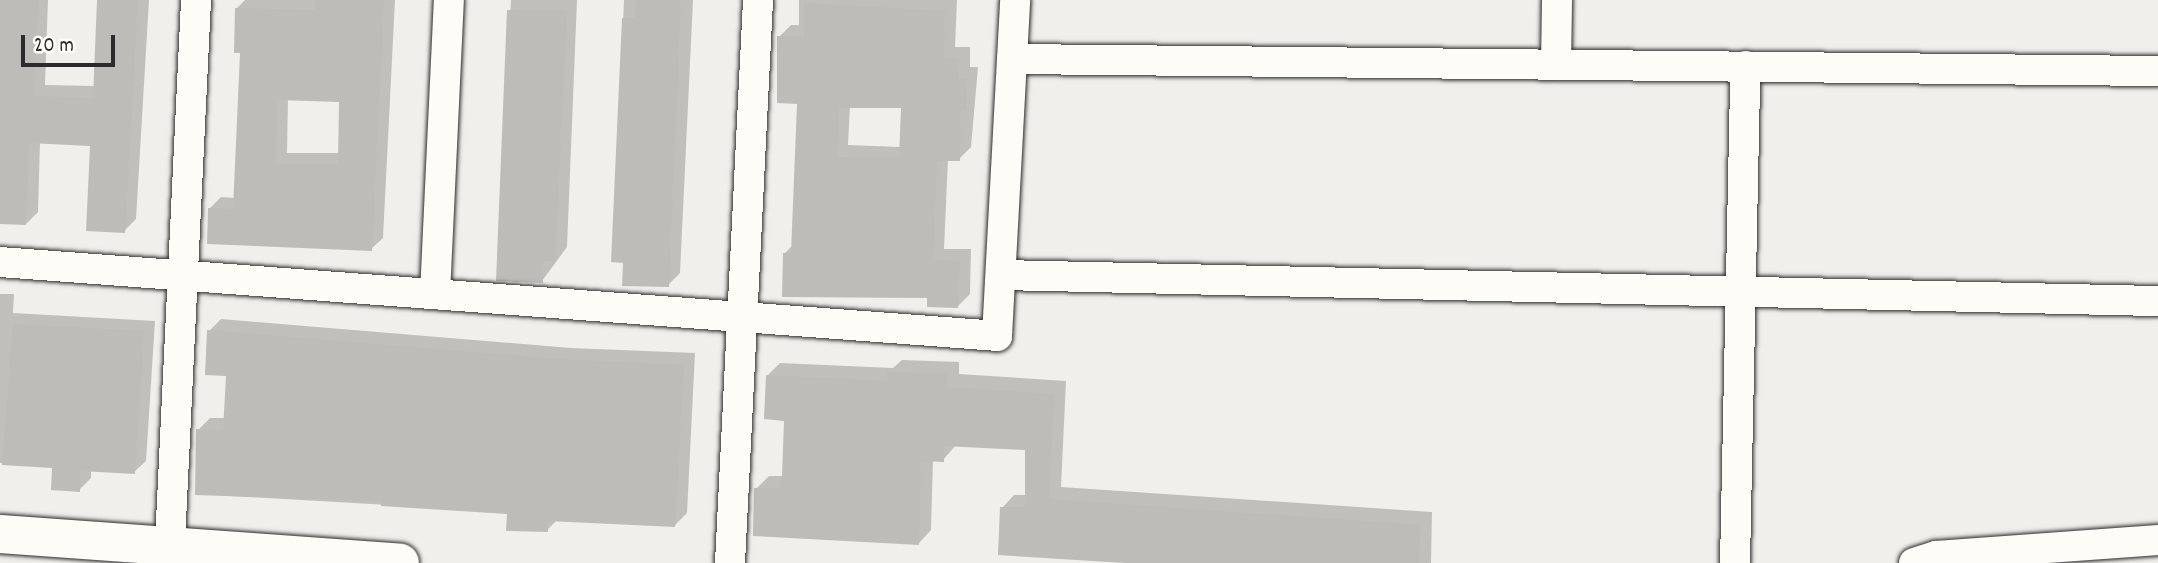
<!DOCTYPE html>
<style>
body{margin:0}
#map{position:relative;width:2158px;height:563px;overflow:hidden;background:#f0efeb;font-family:Dekko,sans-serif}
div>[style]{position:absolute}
.shadow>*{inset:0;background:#0003}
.building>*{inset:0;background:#bdbcb8}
.roads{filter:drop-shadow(0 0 2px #2b2b2b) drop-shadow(0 0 2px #2b2b2b)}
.street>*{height:30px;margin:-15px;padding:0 15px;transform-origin:15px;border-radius:15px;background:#fdfcf7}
.secondary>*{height:38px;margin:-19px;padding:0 19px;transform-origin:19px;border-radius:19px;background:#fdfcf7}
span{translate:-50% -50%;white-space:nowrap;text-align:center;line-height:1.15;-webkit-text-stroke:5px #fdfcf7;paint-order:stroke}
.scale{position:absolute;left:21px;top:35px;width:94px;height:32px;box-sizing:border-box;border:4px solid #2b2b2b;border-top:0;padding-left:9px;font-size:21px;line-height:24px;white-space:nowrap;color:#2b2b2b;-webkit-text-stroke:5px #fdfcf7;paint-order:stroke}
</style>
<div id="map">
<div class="shadow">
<i style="clip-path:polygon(0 0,48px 0,45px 85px,95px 86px,99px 0,149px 0,136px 219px,124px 231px,92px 145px,40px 142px,38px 212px,26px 224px,0 223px)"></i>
<i style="clip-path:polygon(evenodd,245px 0,395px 0,383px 238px,371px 249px,209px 209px,221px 197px,236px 198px,242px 52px,236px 9px,245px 0,288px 99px,340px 100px,340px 153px,287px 153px,288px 99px)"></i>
<i style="clip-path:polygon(511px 0,577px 0,567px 247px,542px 281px,498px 280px)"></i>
<i style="clip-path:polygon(624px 0,693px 0,680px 273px,668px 285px,624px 261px,613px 261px)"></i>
<i style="clip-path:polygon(evenodd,799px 0,957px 0,955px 47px,970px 47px,970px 67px,978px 67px,971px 147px,959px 159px,948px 159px,944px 249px,971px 249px,970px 294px,958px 306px,785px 253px,793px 245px,799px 102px,779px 37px,791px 25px,799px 25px,799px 0,850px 106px,903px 106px,900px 147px,848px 145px,850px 106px)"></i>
<i style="clip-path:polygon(0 294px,14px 294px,13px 313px,155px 321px,146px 461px,134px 472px,91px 470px,91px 478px,79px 490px,54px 466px,0 463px)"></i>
<i style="clip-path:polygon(221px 319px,571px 348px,695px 353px,687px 513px,675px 525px,558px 519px,547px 530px,509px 512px,196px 494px,198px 430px,210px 418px,225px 418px,228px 374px,209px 331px)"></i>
<i style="clip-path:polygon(902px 360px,959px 362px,959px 374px,1066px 381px,1061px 487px,1432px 512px,1431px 563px,1142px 563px,1002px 508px,1014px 495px,1026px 495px,1026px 449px,956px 445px,943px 460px,933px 459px,931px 530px,919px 543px,756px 489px,769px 476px,784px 476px,786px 419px,768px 375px,780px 363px,893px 368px)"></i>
</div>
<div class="building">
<i style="clip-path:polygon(0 0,38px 0,34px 96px,93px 98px,97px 0,138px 0,125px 233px,86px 231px,90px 146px,29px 143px,26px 225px,0 224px)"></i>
<i style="clip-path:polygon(evenodd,315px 0,384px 0,372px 251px,207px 244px,208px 208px,233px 209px,240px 53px,234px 53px,235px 8px,315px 10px,315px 0,277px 100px,339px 102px,338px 164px,276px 164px,277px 100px)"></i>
<i style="clip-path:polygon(636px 0,681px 0,669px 287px,622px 286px,623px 263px,611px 262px,622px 18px,635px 18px)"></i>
<i style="clip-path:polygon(evenodd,804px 3px,945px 11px,944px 58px,959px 59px,959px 78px,967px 79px,966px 110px,961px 110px,960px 161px,937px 161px,933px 260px,960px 261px,958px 308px,927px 307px,927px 298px,782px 297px,783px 253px,791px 253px,797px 104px,777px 103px,777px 36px,804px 37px,804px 3px,839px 108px,901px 108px,899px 158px,837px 157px,839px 108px)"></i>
<i style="clip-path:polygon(507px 10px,567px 11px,555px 261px,543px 261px,543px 283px,496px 281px)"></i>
<i style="clip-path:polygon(13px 324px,144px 331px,135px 474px,81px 471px,80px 492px,51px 490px,52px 468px,2px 465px)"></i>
<i style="clip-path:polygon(207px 330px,558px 359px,684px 365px,675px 527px,548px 521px,548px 532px,506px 531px,507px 514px,381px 506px,381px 501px,195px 495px,196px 429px,223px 430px,226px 376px,205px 375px)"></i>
<i style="clip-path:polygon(887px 372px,947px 374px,947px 387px,1054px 394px,1049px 499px,1420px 525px,1419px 563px,1125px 563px,998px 555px,1000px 507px,1025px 507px,1025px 450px,944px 446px,944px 462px,921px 461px,919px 545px,753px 536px,754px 488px,779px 488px,782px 477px,784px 421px,764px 419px,766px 375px,887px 381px)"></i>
</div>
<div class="roads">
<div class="street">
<i style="left:1012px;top:59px;width:1146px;rotate:0.6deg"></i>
<i style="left:1556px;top:65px;width:65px;rotate:-89.1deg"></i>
<i style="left:0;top:262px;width:1000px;rotate:4.24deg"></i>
<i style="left:997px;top:336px;width:336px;rotate:-86.9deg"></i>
<i style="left:1001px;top:275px;width:1157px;rotate:1.29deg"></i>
<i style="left:435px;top:294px;width:294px;rotate:-87.3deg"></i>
<i style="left:169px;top:563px;width:564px;rotate:-87.25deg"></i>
<i style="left:730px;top:563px;width:564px;rotate:-87.15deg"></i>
<i style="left:1735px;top:563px;width:497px;rotate:-88.8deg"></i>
<i style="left:1914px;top:563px;width:23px;rotate:-18deg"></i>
<i style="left:1936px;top:556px;width:223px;rotate:-4.1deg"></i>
</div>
<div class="secondary">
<i style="left:0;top:534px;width:401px;rotate:4.1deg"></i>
</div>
</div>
<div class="scale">20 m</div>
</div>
